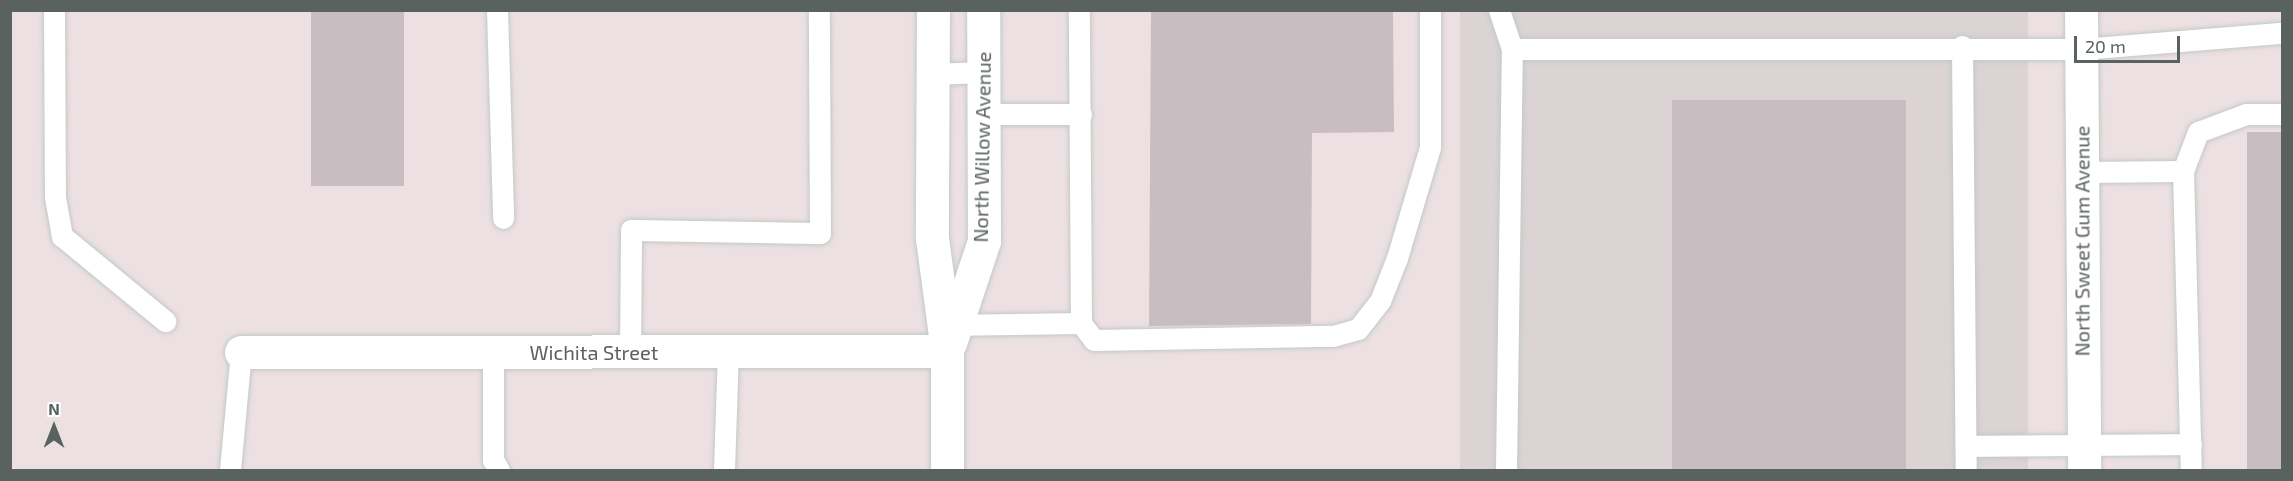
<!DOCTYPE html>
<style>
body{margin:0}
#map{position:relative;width:2293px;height:481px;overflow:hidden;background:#ede0e2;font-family:"Exo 2",sans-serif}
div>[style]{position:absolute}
.industrial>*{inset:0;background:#dbd3d4;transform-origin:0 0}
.building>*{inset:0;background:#c8bdc0;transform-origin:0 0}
.roads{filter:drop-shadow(0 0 2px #c2cac8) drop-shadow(0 0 2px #c2cac8)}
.lane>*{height:21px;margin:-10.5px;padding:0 10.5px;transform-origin:10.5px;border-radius:10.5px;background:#fff}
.street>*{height:33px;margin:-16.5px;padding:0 16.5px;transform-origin:16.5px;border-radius:16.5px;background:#fff}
span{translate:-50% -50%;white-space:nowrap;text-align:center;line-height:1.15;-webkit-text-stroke:5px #fff;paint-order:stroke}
.street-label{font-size:20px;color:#59625e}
.frame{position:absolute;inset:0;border:12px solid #59625e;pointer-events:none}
.north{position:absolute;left:24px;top:397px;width:60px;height:60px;-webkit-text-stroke:4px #fff;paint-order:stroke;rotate:0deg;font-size:16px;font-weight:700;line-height:24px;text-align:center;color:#59625e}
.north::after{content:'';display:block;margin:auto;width:21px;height:27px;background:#59625e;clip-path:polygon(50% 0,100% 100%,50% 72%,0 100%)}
.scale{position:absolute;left:2074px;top:36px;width:106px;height:27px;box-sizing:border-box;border:3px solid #59625e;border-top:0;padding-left:8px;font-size:18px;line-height:21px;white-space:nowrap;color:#59625e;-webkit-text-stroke:4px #fff;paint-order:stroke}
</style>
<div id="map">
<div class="industrial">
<i style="left:1460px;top:11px;width:568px;height:459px"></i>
</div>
<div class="building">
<i style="left:311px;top:10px;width:93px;height:176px"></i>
<i style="clip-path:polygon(1151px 10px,1393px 10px,1394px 132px,1312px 133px,1311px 324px,1149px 326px)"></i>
<i style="left:1672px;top:100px;width:234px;height:371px"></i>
<i style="left:2247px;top:132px;width:36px;height:339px"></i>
</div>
<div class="roads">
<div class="lane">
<i style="left:54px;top:10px;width:187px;rotate:89.7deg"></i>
<i style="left:55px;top:197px;width:40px;rotate:80deg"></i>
<i style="left:62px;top:236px;width:134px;rotate:39.5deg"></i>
<i style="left:497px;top:10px;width:208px;rotate:88.3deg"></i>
<i style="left:1499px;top:10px;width:41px;rotate:71.6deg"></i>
<i style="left:1962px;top:46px;width:424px;rotate:89.5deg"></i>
<i style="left:933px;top:74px;width:51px;rotate:-2.2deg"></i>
<i style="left:984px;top:114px;width:97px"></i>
<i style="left:2183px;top:171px;width:299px;rotate:88.5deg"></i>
<i style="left:2081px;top:172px;width:102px;rotate:-0.6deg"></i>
<i style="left:2183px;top:171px;width:42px;rotate:-69deg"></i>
<i style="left:2198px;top:132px;width:51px;rotate:-20.6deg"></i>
<i style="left:2246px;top:114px;width:36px"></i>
<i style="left:1081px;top:323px;width:21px;rotate:53deg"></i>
<i style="left:1094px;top:340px;width:239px;rotate:-1deg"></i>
<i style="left:1333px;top:336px;width:26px;rotate:-16deg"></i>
<i style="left:1358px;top:329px;width:36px;rotate:-52deg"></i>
<i style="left:1380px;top:301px;width:46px;rotate:-68.4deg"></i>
<i style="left:1397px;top:258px;width:116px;rotate:-73.4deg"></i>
<i style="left:1430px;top:147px;width:137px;rotate:-90deg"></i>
<i style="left:947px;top:325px;width:134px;rotate:-0.9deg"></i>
<i style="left:1081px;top:323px;width:313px;rotate:-90.4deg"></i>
<i style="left:493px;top:352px;width:108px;rotate:90deg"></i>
<i style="left:493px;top:460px;width:12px;rotate:59deg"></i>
<i style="left:630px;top:352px;width:122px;rotate:-89.5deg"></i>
<i style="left:631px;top:230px;width:189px;rotate:0.9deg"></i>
<i style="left:820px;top:233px;width:223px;rotate:-90.3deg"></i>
<i style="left:1966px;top:446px;width:225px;rotate:-0.5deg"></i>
<i style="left:230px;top:470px;width:119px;rotate:-84.7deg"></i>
<i style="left:724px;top:470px;width:118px;rotate:-88.1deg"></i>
<i style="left:1506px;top:470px;width:421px;rotate:-89.2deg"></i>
<i style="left:1512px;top:49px;width:569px"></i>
<i style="left:2081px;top:49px;width:202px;rotate:-4.6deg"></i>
</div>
<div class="street">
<i style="left:933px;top:10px;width:228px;rotate:90.3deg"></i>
<i style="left:932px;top:238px;width:114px;rotate:82.4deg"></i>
<i style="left:947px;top:351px;width:119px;rotate:90deg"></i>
<i style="left:2081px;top:10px;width:460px;rotate:89.6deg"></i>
<i style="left:950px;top:343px;width:108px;rotate:-71.6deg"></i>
<i style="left:984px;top:241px;width:231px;rotate:-90.2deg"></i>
<i style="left:241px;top:352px;width:706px;rotate:-0.08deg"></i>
</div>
</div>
<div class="street-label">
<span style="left:982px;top:147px;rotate:-89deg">North Willow Avenue</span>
<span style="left:2082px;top:241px;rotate:-90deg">North Sweet Gum Avenue</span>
<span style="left:594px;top:352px">Wichita Street</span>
</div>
<div class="frame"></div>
<div class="north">N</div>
<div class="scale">20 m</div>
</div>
